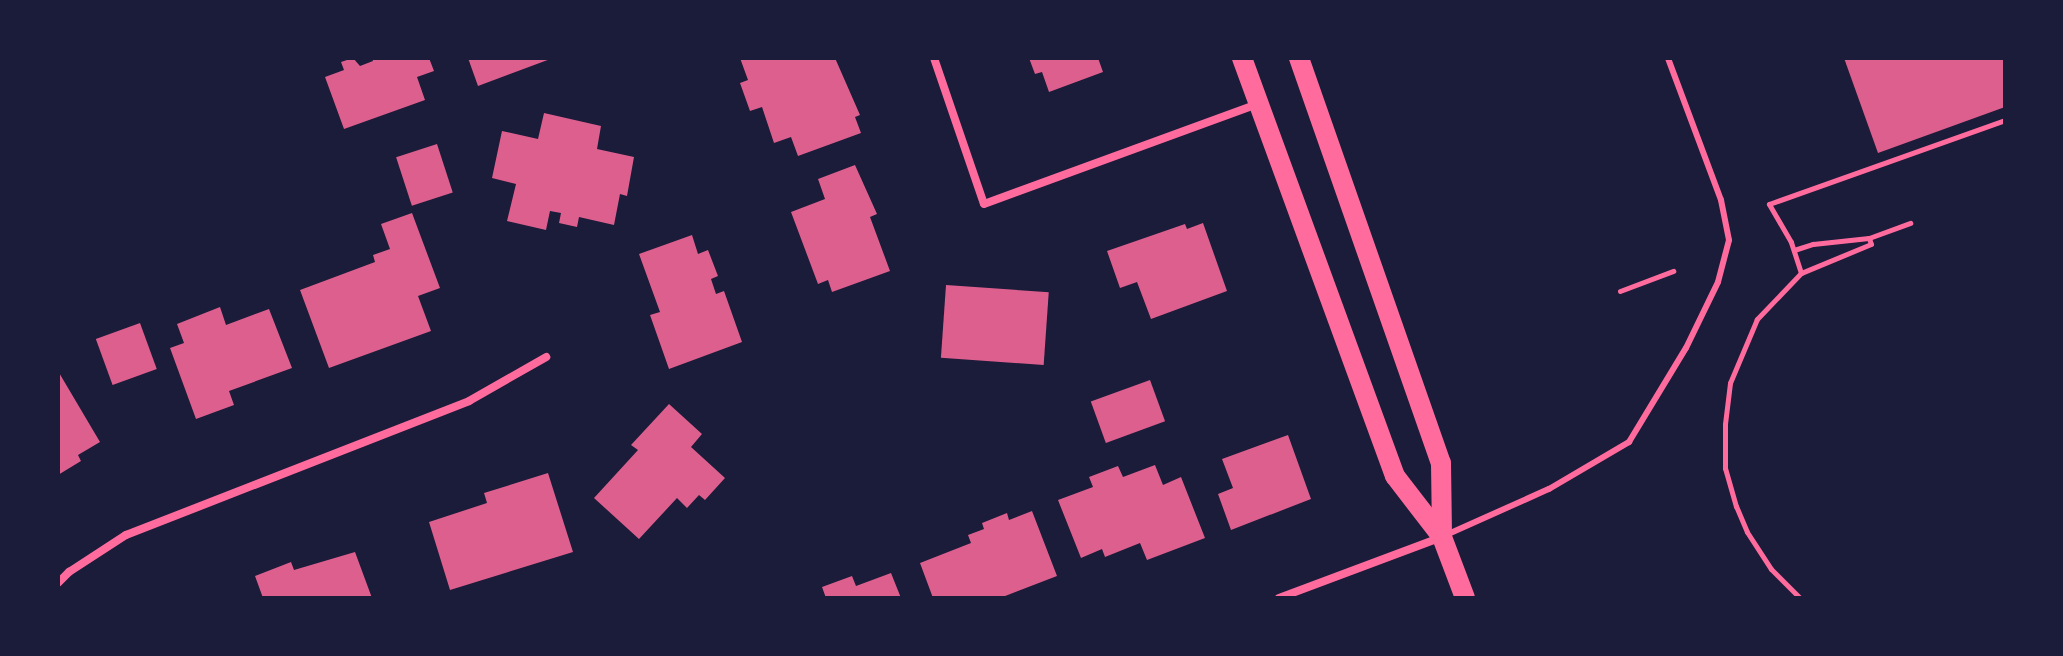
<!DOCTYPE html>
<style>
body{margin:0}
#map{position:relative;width:2063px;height:656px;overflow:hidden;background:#1b1b3a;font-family:"Source Sans 3",sans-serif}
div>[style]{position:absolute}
.building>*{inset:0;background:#dd5f8e;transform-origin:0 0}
.path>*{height:5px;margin:-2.5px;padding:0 2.5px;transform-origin:2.5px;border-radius:2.5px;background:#ff6b9d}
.service>*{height:6px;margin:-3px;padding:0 3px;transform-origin:3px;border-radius:3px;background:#ff6b9d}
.minor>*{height:8px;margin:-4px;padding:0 4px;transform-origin:4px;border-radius:4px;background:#ff6b9d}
.primary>*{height:20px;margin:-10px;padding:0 10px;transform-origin:10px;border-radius:10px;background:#ff6b9d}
span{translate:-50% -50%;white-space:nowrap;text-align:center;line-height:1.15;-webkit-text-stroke:8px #1b1b3a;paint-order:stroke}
.frame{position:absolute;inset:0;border:60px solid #1b1b3a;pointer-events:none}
</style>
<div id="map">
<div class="building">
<i style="clip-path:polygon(353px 58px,360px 66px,373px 61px,372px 58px,429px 58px,434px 71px,417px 77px,425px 100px,344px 129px,325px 77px,344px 70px,341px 62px)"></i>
<i style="clip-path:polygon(468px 58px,553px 58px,478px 86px)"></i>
<i style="clip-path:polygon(740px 58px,835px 58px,860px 115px,855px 117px,861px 133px,798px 156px,791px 137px,774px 143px,762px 107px,750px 111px,740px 83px,748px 80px)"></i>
<i style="clip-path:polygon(1029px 58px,1098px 58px,1103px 72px,1049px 92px,1042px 72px,1035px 74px)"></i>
<i style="clip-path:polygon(1844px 58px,2005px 58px,2005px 107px,1878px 153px)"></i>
<i style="clip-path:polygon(544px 113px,601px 126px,597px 149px,634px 157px,627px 196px,620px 194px,614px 225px,579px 217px,577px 227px,559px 223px,561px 213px,550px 211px,546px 230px,507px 221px,516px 184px,492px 178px,502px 131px,538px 139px)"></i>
<i style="left:437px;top:144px;width:51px;height:43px;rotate:72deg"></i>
<i style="clip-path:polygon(855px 165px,877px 214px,870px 217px,890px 271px,832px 292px,828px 280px,818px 284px,791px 212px,825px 199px,818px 179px)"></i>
<i style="clip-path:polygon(412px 213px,440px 288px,418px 296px,431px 331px,329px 368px,300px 290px,375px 262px,373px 255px,390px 249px,381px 224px)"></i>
<i style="clip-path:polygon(1203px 223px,1227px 291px,1151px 319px,1137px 282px,1120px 288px,1107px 251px,1185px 224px,1187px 229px)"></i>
<i style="clip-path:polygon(692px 235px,698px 254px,708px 250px,718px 276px,711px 279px,716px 294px,724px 291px,742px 342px,669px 369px,650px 315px,660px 312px,639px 254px)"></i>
<i style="left:946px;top:285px;width:103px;height:73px;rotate:4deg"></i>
<i style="clip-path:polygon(220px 307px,226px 325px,269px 309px,292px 368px,229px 391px,234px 405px,196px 419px,170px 348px,184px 343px,177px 324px)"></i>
<i style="left:140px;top:323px;width:49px;height:47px;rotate:70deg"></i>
<i style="clip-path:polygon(58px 371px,100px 442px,78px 455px,81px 461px,58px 475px)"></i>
<i style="left:1150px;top:380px;width:44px;height:63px;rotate:70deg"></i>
<i style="clip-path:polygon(669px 404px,702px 434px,691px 447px,725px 478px,705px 500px,699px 495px,687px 508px,677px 498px,639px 539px,594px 498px,638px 450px,631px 445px)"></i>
<i style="clip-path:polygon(1288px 435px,1311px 499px,1231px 530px,1218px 494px,1233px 488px,1222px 459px)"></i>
<i style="clip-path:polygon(1155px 465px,1163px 485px,1181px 477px,1205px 538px,1147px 560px,1140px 543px,1105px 557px,1102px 549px,1081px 558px,1058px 500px,1093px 487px,1089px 477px,1118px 466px,1123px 477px)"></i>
<i style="clip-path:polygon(548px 473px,573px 552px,450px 590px,429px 522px,487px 503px,484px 493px)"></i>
<i style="clip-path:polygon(1032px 511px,1057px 576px,1000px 598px,933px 598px,920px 563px,971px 543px,968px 535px,984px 529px,982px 523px,1007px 513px,1009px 520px)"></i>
<i style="clip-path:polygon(355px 552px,372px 598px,263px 598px,255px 576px,291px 562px,294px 570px)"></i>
<i style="clip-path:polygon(891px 573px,901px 598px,826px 598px,822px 587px,852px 576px,856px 586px)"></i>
</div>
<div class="path">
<i style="left:1869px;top:238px;width:44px;rotate:-20.1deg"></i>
<i style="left:1794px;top:250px;width:20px;rotate:-18deg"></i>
<i style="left:1813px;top:244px;width:56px;rotate:-6.1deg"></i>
<i style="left:1869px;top:238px;width:6px;rotate:72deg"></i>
<i style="left:1871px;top:244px;width:76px;rotate:157.5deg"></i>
<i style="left:1801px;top:273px;width:64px;rotate:133.7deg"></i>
<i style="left:1757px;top:319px;width:69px;rotate:112.9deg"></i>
<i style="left:1730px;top:383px;width:41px;rotate:97deg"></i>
<i style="left:1725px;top:424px;width:44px;rotate:90deg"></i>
<i style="left:1725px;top:468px;width:40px;rotate:74deg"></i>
<i style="left:1736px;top:506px;width:28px;rotate:67deg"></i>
<i style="left:1747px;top:532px;width:44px;rotate:57deg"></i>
<i style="left:1771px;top:569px;width:41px;rotate:45deg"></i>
<i style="left:1801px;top:273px;width:33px;rotate:-108deg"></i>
<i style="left:1791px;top:242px;width:44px;rotate:-120.1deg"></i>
<i style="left:1769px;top:204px;width:251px;rotate:-19.6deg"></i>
<i style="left:1620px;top:291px;width:57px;rotate:-20.7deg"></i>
</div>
<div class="service">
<i style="left:1446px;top:535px;width:113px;rotate:-24.1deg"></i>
<i style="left:1549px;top:489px;width:93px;rotate:-30.4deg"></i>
<i style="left:1629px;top:442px;width:110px;rotate:-58.8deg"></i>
<i style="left:1686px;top:348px;width:73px;rotate:-64.1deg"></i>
<i style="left:1718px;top:282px;width:43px;rotate:-75.3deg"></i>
<i style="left:1729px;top:240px;width:41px;rotate:-101.3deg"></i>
<i style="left:1721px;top:200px;width:152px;rotate:-110.5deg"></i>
</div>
<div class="minor">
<i style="left:934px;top:58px;width:154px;rotate:71.1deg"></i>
<i style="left:984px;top:204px;width:292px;rotate:-20.1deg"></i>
<i style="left:58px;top:583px;width:16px;rotate:-45deg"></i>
<i style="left:69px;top:572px;width:68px;rotate:-33deg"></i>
<i style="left:126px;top:535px;width:368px;rotate:-21.3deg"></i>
<i style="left:469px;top:401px;width:89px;rotate:-29.7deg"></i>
<i style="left:1279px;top:598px;width:174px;rotate:-20.5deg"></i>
</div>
<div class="primary">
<i style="left:1242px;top:58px;width:445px;rotate:69.9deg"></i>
<i style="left:1395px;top:476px;width:77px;rotate:52.4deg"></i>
<i style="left:1442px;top:537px;width:65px;rotate:69.3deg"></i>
<i style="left:1299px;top:58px;width:429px;rotate:70.7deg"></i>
<i style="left:1441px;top:463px;width:74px;rotate:89.2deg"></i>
</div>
<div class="frame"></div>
</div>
